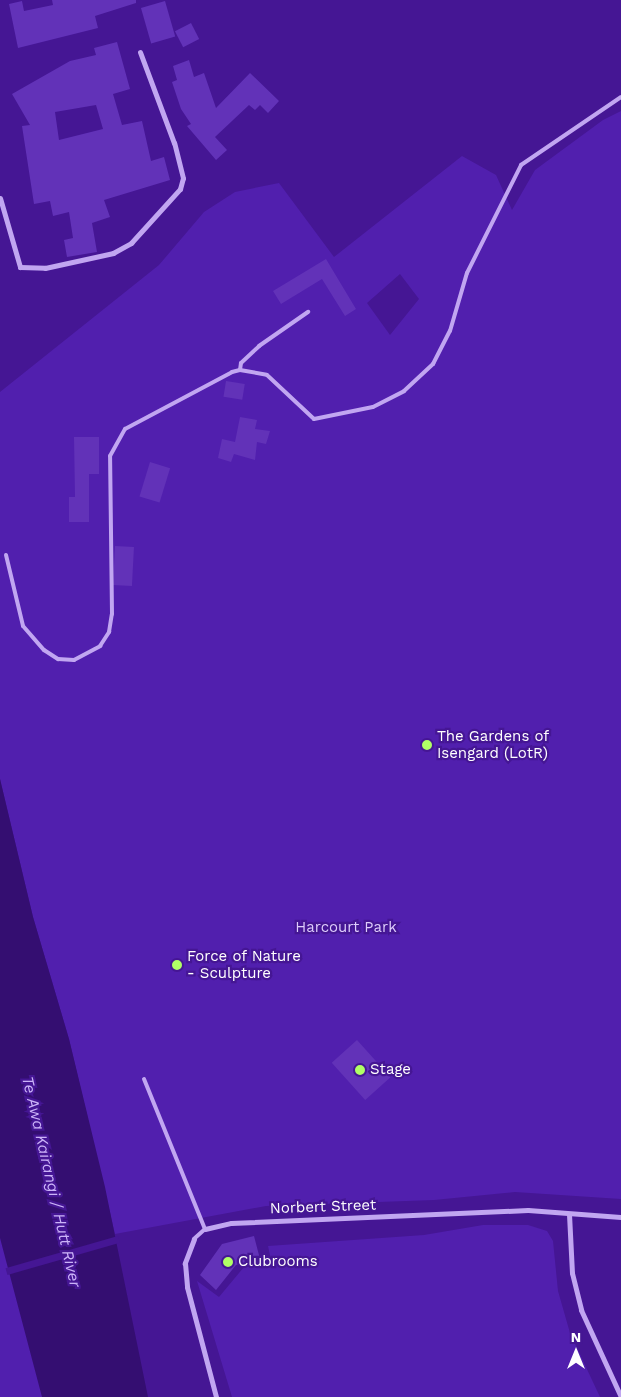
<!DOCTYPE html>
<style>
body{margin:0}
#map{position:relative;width:621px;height:1397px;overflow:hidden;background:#451694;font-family:"Work Sans",sans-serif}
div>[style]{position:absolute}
.green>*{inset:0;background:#511fae}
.water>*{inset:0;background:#340e71}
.pier>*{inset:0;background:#451694;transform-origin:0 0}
.building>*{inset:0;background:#6232b8;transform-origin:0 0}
.lane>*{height:4px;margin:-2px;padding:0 2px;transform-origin:2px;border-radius:2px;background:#c1a6f1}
.street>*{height:5px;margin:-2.5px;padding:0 2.5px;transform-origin:2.5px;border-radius:2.5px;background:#c1a6f1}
.dots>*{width:14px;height:14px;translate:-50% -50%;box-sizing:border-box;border:2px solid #451694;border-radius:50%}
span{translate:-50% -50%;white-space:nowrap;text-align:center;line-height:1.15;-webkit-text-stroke:4.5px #451694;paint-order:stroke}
.poi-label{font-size:15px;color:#fff}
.left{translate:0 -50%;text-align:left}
.park-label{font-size:15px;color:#decdfc}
.street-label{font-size:15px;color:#fff}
.water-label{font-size:16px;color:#cbb3f8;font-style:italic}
.north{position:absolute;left:551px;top:1327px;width:50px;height:50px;-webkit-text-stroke:4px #451694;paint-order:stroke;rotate:0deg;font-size:14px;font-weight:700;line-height:20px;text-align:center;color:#fff}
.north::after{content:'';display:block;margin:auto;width:18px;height:22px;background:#fff;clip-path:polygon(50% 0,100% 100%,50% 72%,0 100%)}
</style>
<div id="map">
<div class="green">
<i style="clip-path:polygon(evenodd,621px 111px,621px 1199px,515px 1192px,434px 1200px,266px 1206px,115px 1234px,69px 1039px,33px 917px,0 779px,0 392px,159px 265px,204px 212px,235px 192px,279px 183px,334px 257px,462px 156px,496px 175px,512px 210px,535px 170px,603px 120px,621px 111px,400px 274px,419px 299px,390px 335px,367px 303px,400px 274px)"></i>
<i style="clip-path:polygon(0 1162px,54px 1397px,0 1397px)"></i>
<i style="clip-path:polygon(483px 1225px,528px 1225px,547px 1231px,553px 1241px,558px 1291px,570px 1333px,600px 1397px,232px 1397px,197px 1281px,219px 1297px,244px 1267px,271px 1260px,268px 1246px,424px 1235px)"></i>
</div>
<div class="water">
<i style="clip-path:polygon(0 779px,33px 917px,69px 1039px,105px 1187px,148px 1397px,42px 1397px,0 1238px)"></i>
</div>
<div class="pier">
<i style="left:118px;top:1236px;width:7px;height:117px;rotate:74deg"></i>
</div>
<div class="building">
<i style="clip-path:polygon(52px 0,136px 0,136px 3px,95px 16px,98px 28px,18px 48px,9px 4px,22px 1px,24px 11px,53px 5px)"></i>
<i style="left:165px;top:1px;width:37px;height:25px;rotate:74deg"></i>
<i style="left:191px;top:23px;width:18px;height:18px;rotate:63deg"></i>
<i style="clip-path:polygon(evenodd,117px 42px,130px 89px,113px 94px,122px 125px,142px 121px,151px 161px,164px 157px,170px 180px,104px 200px,110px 217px,92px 223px,97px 252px,67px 257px,64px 240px,73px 238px,69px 212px,53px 216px,50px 201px,34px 204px,22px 126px,30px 125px,12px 94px,70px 61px,96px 55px,94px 48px,117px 42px,96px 105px,103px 129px,59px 140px,55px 112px,96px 105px)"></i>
<i style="clip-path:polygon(189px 60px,194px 77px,204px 73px,216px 108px,250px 73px,279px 101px,268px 113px,260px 105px,255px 110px,249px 105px,215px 137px,227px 150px,216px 160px,187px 126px,191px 124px,181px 109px,172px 82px,177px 80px,173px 66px)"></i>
<i style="clip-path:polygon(326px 259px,356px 309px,345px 316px,322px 279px,281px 304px,273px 291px)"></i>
<i style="left:226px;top:381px;width:19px;height:16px;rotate:9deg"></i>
<i style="clip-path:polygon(240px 417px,257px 420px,255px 429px,270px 431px,266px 444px,257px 442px,255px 460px,234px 454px,231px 462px,218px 458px,222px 439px,235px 442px)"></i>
<i style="clip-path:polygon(74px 437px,99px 437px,99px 474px,89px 474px,89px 522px,69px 522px,69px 497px,75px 497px)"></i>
<i style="left:150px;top:462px;width:21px;height:36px;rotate:17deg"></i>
<i style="left:115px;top:546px;width:19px;height:39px;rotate:3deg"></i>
<i style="left:357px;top:1040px;width:50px;height:34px;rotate:48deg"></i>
<i style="clip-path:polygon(254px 1236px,260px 1259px,236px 1265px,216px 1290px,200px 1275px,222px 1244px)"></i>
</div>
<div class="lane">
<i style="left:240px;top:370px;width:7px;rotate:-82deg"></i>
<i style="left:241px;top:363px;width:25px;rotate:-43deg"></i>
<i style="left:259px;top:346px;width:60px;rotate:-34.8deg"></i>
<i style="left:6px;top:555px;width:73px;rotate:76.5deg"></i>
<i style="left:23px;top:626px;width:32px;rotate:49deg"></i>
<i style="left:44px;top:650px;width:17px;rotate:33deg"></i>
<i style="left:58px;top:659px;width:16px;rotate:4deg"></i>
<i style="left:74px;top:660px;width:30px;rotate:-28deg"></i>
<i style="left:100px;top:646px;width:17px;rotate:-57deg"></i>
<i style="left:109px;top:632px;width:18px;rotate:-81deg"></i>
<i style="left:112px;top:614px;width:158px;rotate:-90.7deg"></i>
<i style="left:110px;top:456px;width:31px;rotate:-61deg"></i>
<i style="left:125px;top:429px;width:121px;rotate:-28deg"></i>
<i style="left:232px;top:372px;width:8px;rotate:-14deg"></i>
<i style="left:240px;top:370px;width:27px;rotate:10deg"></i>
<i style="left:267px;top:375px;width:64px;rotate:43.1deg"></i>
<i style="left:314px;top:419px;width:60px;rotate:-11.5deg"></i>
<i style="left:373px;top:407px;width:35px;rotate:-27deg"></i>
<i style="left:404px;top:391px;width:40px;rotate:-43deg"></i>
<i style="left:433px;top:364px;width:37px;rotate:-63deg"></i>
<i style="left:450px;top:331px;width:60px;rotate:-73.7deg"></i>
<i style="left:467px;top:273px;width:121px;rotate:-63.4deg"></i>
<i style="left:521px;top:165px;width:121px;rotate:-34.2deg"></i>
<i style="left:144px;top:1079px;width:162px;rotate:67.9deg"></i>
<i style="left:205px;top:1229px;width:15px;rotate:138deg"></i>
</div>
<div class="street">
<i style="left:0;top:198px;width:72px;rotate:73.8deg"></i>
<i style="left:20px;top:267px;width:25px;rotate:2deg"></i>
<i style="left:45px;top:268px;width:70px;rotate:-12.4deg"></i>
<i style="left:113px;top:253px;width:21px;rotate:-29deg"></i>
<i style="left:131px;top:243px;width:73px;rotate:-47.8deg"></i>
<i style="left:180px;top:189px;width:11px;rotate:-75deg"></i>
<i style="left:183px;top:178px;width:36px;rotate:-104deg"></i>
<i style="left:174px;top:143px;width:97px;rotate:-110.5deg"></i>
<i style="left:569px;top:1214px;width:59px;rotate:87.1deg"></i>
<i style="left:572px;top:1273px;width:38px;rotate:76deg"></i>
<i style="left:581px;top:1310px;width:96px;rotate:65.3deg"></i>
<i style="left:205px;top:1229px;width:27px;rotate:-13deg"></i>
<i style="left:231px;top:1223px;width:297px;rotate:-2.5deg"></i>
<i style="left:528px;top:1210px;width:93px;rotate:4.3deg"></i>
<i style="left:194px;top:1239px;width:26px;rotate:111deg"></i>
<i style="left:185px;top:1263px;width:24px;rotate:85deg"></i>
<i style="left:187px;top:1287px;width:114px;rotate:75.2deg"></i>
</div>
<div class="dots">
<i style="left:427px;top:745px;background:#b0ff66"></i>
<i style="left:177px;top:965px;background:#b0ff66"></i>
<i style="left:360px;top:1070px;background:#b0ff66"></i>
<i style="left:228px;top:1262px;background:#b0ff66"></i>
</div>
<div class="poi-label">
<span class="left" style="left:437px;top:745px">The Gardens of<br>Isengard (LotR)</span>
<span class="left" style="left:187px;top:965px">Force of Nature<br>- Sculpture</span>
<span class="left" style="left:370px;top:1070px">Stage</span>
<span class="left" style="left:238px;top:1262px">Clubrooms</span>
</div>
<div class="park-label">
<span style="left:346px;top:928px">Harcourt Park</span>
</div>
<div class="street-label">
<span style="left:323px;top:1207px;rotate:-2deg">Norbert Street</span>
</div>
<div class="water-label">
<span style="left:51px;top:1182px;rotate:77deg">Te Awa Kairangi / Hutt River</span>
</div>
<div class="north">N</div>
</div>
